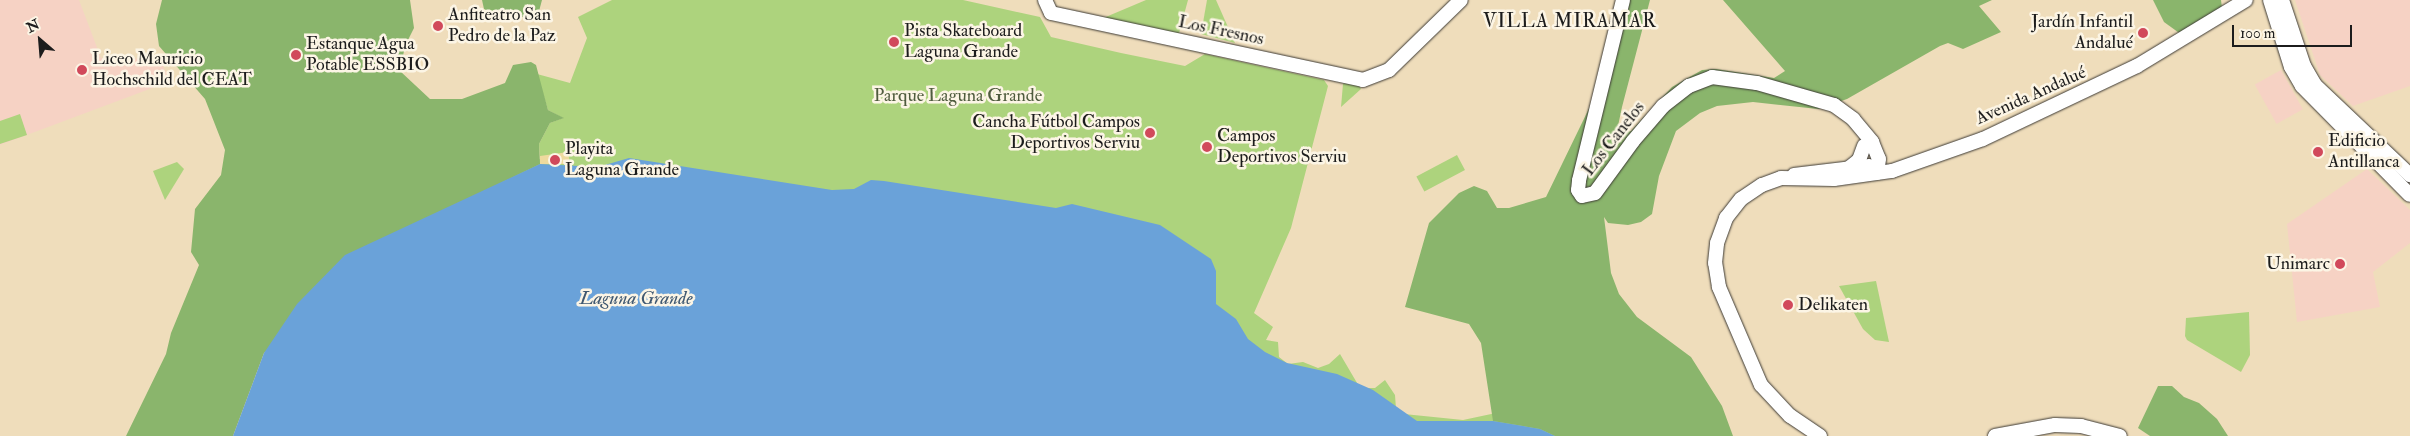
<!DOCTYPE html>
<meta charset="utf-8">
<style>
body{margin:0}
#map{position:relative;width:2410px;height:436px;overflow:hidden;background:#efddbb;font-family:"IM FELL Double Pica",serif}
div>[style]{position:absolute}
.built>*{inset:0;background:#f6d2c4;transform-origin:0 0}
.green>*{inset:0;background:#add37d;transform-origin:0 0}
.forest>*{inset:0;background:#8ab56c}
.sand>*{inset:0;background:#eeda9e}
.water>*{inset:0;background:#6aa2d9}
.roads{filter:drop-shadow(0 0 1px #3c3934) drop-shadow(0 0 1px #3c3934)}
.secondary>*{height:14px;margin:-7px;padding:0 7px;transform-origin:7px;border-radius:7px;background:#fff}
.dots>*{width:14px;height:14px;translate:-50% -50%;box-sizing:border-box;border:2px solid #fcf5e5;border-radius:50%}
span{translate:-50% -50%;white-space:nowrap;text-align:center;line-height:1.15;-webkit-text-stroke:5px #fcf5e5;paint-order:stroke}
.poi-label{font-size:18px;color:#1c1c1c}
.left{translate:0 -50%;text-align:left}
.right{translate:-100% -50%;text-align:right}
.street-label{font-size:18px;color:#1c1c1c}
.park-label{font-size:18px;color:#4f5c3e}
.neighbourhood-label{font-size:19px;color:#1c1c1c;letter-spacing:1px}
.water-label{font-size:19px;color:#3f5871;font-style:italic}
.north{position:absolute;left:15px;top:15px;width:50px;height:50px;-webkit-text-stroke:4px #fcf5e5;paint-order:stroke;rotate:333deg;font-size:14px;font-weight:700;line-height:20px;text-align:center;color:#1c1c1c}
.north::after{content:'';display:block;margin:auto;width:18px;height:22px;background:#1c1c1c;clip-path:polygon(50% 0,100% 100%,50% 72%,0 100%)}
.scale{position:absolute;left:2232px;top:25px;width:120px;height:22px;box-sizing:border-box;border:2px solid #1c1c1c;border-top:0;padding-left:6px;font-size:15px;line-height:18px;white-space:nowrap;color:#1c1c1c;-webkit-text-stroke:4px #fcf5e5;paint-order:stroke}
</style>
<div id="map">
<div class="built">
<i style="clip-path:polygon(0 0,79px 0,101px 58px,159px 59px,171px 81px,0 145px)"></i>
<i style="clip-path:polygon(2295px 0,2410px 0,2410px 86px,2353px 106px,2320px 75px)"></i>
<i style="left:2281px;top:70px;width:45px;height:30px;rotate:61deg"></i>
<i style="clip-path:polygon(2367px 169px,2410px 210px,2410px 243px,2373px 272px,2380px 307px,2297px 322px,2287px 224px)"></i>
</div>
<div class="green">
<i style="clip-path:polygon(612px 0,963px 0,1040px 17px,1051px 37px,1121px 53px,1185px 66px,1205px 54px,1324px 80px,1328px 86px,1291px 228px,1254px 313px,1273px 327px,1266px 340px,1278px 342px,1279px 357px,1288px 364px,1303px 362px,1318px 368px,1329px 364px,1340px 354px,1360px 388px,1375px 388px,1385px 380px,1395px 395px,1396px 409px,1404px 414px,1463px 420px,1496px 413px,1591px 436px,269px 436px,272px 340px,316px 265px,540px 159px,539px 144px,550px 123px,563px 118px,548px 110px,537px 74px,570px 83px,587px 38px,578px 17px)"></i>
<i style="clip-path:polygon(1146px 0,1188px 0,1179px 33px,1172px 35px,1101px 19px)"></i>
<i style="clip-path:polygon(1207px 0,1216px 0,1235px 43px,1201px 34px)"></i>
<i style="clip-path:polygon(1346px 82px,1358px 84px,1361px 89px,1341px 107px,1343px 84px)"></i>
<i style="clip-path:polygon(20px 114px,27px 135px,0 144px,0 121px)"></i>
<i style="left:1457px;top:155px;width:17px;height:46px;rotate:62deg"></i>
<i style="clip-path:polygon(177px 162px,184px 169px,165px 200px,153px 171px)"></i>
<i style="clip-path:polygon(1876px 281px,1889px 342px,1875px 340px,1863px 329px,1839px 286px)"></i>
<i style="clip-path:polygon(2249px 312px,2250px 355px,2241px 372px,2187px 340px,2185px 336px,2186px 318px)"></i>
</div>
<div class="forest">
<i style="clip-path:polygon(162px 0,410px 0,414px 28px,405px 46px,400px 71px,430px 99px,462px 99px,505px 83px,513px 65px,531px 62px,536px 65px,548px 110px,564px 118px,550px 123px,539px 144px,540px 164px,445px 210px,264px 353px,233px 436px,126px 436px,166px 354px,171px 333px,199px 265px,191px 252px,195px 209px,221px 175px,225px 150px,205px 99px,159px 46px,156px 24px)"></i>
<i style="clip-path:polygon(482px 0,542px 0,538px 15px,508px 19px,484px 9px)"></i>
<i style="clip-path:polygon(1626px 0,1650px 0,1622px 107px,1618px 126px,1624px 132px,1631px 131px,1672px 87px,1702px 70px,1716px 69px,1774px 78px,1785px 71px,1723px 0,1992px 0,1979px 6px,2001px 32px,1963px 49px,1948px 43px,1940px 46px,1847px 99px,1818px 109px,1753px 102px,1717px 106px,1700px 113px,1676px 131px,1659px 176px,1652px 214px,1641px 222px,1628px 225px,1608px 223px,1604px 217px,1611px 273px,1619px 294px,1637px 317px,1691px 357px,1722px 406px,1733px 436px,1555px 436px,1540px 429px,1493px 421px,1481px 343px,1469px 324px,1405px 307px,1429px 223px,1459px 193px,1474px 186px,1487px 191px,1497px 208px,1509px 208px,1546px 197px,1613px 59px)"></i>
<i style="clip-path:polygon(2153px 0,2221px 0,2222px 8px,2182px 35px,2164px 22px)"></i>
<i style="clip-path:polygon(2158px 386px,2172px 386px,2184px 397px,2199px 403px,2217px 419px,2228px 436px,2150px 436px,2138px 428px)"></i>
</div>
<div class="sand">
<i style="clip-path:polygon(568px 152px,570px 164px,540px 164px,540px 156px)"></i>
</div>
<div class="water">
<i style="clip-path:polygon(629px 158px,832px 190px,854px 189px,871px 180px,884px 181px,1056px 208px,1072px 204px,1160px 225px,1211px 259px,1216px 271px,1216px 304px,1236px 319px,1248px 339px,1265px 352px,1287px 363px,1337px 374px,1373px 390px,1417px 421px,1493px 421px,1540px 429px,1555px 436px,233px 436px,264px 353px,297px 304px,345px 255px,540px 164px,598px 167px)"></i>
</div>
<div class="roads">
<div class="secondary">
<i style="left:1045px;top:0;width:14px;rotate:65deg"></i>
<i style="left:1051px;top:13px;width:319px;rotate:12.1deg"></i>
<i style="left:1363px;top:80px;width:28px;rotate:-21deg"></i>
<i style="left:1389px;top:70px;width:100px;rotate:-44.2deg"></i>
<i style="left:1623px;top:0;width:186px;rotate:103.7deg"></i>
<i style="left:1579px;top:181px;width:9px;rotate:96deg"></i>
<i style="left:1578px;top:190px;width:7px;rotate:56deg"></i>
<i style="left:1582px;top:196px;width:13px;rotate:-13deg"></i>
<i style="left:1595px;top:193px;width:64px;rotate:-53.8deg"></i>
<i style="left:1633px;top:141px;width:46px;rotate:-49.4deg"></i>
<i style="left:1663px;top:106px;width:33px;rotate:-38deg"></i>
<i style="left:1689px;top:86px;width:25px;rotate:-21deg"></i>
<i style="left:1712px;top:77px;width:45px;rotate:7.6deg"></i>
<i style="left:1757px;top:83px;width:80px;rotate:15.9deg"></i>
<i style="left:1834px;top:105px;width:24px;rotate:36deg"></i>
<i style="left:1853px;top:119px;width:30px;rotate:50deg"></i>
<i style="left:1872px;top:142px;width:18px;rotate:68deg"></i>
<i style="left:1879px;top:159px;width:14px;rotate:98deg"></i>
<i style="left:2270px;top:0;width:70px;rotate:72.6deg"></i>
<i style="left:2291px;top:67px;width:22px;rotate:60deg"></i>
<i style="left:2302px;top:86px;width:153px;rotate:45.3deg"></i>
<i style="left:2282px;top:0;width:70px;rotate:71.6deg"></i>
<i style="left:2304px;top:66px;width:22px;rotate:60deg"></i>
<i style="left:2315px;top:85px;width:131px;rotate:43.5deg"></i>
<i style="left:1849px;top:168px;width:13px;rotate:-39deg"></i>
<i style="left:1859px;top:160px;width:15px;rotate:-70deg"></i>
<i style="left:1794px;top:175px;width:76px;rotate:-6.8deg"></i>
<i style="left:1820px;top:436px;width:36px;rotate:-146deg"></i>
<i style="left:1790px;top:416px;width:42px;rotate:-133.1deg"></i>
<i style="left:1761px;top:385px;width:107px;rotate:-113.2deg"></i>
<i style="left:1719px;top:287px;width:24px;rotate:-99deg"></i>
<i style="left:1715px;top:263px;width:20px;rotate:-84deg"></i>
<i style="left:1717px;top:243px;width:27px;rotate:-70deg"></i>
<i style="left:1726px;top:218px;width:24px;rotate:-52deg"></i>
<i style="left:1741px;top:199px;width:25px;rotate:-34deg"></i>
<i style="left:1762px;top:185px;width:20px;rotate:-20deg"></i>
<i style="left:1781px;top:178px;width:53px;rotate:1.1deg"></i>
<i style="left:1834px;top:179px;width:59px;rotate:-7.9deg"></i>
<i style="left:1892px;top:171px;width:96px;rotate:-19.4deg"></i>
<i style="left:1983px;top:139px;width:170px;rotate:-25.4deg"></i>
<i style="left:2137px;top:66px;width:127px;rotate:-31.2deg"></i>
<i style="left:1995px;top:436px;width:61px;rotate:-10.4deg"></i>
<i style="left:2055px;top:425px;width:26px;rotate:2deg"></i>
<i style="left:2081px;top:426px;width:40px;rotate:14.4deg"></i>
</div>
</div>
<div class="dots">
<i style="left:438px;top:26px;background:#d1495b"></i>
<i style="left:2143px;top:33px;background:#d1495b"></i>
<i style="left:894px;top:42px;background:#d1495b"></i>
<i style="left:296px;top:55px;background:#d1495b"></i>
<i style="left:82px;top:70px;background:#d1495b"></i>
<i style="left:1150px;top:133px;background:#d1495b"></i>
<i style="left:1207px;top:147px;background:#d1495b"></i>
<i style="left:2318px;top:152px;background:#d1495b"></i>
<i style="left:555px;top:160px;background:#d1495b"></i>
<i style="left:2340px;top:264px;background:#d1495b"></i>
<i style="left:1788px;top:305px;background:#d1495b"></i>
</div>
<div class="poi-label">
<span class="left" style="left:448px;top:26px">Anfiteatro San<br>Pedro de la Paz</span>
<span class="right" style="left:2133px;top:33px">Jardín Infantil<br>Andalué</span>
<span class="left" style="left:904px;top:42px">Pista Skateboard<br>Laguna Grande</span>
<span class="left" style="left:306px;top:55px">Estanque Agua<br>Potable ESSBIO</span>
<span class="left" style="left:92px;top:70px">Liceo Mauricio<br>Hochschild del CEAT</span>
<span class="right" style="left:1140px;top:133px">Cancha Fútbol Campos<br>Deportivos Serviu</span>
<span class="left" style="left:1217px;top:147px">Campos<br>Deportivos Serviu</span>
<span class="left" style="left:2328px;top:152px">Edificio<br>Antillanca</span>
<span class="left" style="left:565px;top:160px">Playita<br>Laguna Grande</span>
<span class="right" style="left:2330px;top:264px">Unimarc</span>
<span class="left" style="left:1798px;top:305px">Delikaten</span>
</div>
<div class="street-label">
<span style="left:1221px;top:31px;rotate:12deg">Los Fresnos</span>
<span style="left:2031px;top:96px;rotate:-24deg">Avenida Andalué</span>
<span style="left:1614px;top:139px;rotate:-52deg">Los Canelos</span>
</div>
<div class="park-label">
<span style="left:958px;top:96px">Parque Laguna Grande</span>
</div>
<div class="neighbourhood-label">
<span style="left:1570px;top:22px">VILLA MIRAMAR</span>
</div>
<div class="water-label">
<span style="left:636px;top:299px">Laguna Grande</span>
</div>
<div class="north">N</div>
<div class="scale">100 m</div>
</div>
